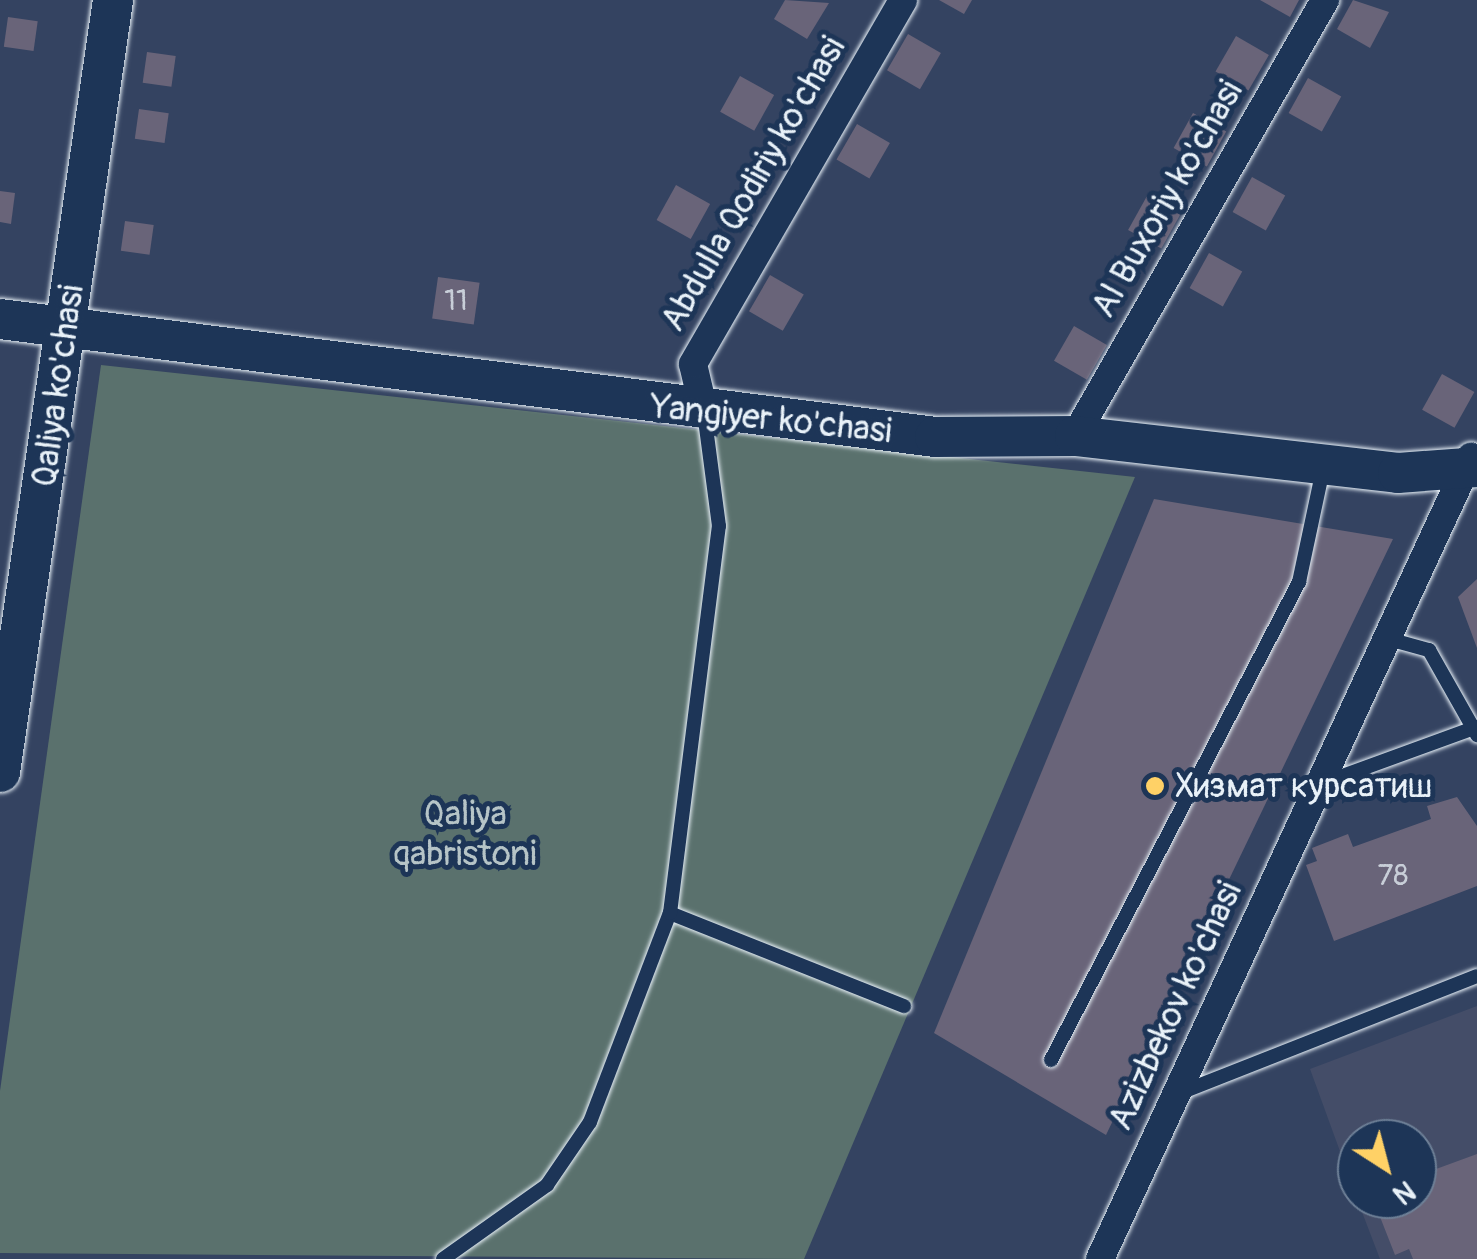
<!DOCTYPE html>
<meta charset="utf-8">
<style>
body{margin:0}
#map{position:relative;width:1477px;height:1259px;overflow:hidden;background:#344361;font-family:Pangolin,sans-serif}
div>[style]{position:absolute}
.built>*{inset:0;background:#444d68}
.green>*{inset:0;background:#5a716d}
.building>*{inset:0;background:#696479;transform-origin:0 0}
.roads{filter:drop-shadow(0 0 2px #e8f1f8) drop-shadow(0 0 2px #e8f1f8)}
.lane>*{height:14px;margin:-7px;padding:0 7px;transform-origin:7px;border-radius:7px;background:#1d3557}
.street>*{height:28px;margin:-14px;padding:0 14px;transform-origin:14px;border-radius:14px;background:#1d3557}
.secondary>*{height:40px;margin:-20px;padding:0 20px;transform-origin:20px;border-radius:20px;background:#1d3557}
.dots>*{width:28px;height:28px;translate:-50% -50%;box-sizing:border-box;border:5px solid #1d3557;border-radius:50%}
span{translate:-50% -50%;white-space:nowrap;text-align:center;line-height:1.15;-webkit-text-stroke:10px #1d3557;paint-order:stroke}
.number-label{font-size:30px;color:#c8ced8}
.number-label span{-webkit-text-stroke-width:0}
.street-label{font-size:35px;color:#e8f1f8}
.poi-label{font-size:35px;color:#e8f1f8}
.left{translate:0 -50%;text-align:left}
.park-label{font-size:35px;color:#b6c4c7}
.north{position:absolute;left:1337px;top:1119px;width:100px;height:100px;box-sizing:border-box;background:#1d3557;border:2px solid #6e8097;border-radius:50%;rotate:144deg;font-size:28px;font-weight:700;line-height:40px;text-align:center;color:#e8f1f8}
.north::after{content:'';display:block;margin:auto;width:35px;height:45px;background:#ffd166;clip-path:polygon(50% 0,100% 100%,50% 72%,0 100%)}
</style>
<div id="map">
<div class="built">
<i style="clip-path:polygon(1477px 1006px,1477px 1259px,1380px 1259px,1357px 1199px,1417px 1199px,1417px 1139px,1357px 1139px,1357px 1198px,1310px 1069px)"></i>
</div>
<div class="green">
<i style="clip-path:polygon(101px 365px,1135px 477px,804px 1259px,0 1253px,0 1091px)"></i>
</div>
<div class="building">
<i style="clip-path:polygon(785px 0,829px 3px,807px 39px,774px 19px)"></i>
<i style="clip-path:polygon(939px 0,972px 0,964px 14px)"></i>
<i style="clip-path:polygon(1260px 0,1299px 0,1290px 17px)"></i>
<i style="clip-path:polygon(1353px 0,1389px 12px,1370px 48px,1337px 29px)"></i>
<i style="left:8px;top:17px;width:30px;height:30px;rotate:8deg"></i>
<i style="left:908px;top:34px;width:38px;height:42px;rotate:30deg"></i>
<i style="left:1236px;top:36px;width:38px;height:41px;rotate:30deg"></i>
<i style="left:147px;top:52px;width:29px;height:31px;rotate:8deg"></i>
<i style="left:740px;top:76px;width:39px;height:41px;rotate:29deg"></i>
<i style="left:1308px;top:78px;width:38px;height:40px;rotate:29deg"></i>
<i style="left:139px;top:109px;width:30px;height:30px;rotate:8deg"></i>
<i style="left:1193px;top:113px;width:38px;height:40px;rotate:29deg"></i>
<i style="left:857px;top:124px;width:38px;height:41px;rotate:30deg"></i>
<i style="left:1252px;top:177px;width:38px;height:40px;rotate:29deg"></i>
<i style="left:676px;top:185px;width:39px;height:40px;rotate:29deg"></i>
<i style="clip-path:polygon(0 191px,15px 193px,11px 224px,0 222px)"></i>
<i style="left:1147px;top:196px;width:38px;height:39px;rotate:29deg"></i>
<i style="left:125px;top:221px;width:29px;height:30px;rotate:8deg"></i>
<i style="left:1209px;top:253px;width:38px;height:40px;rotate:29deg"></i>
<i style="left:770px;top:275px;width:39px;height:42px;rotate:30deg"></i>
<i style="left:438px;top:277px;width:42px;height:42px;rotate:8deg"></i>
<i style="left:1074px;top:326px;width:38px;height:40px;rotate:30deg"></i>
<i style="left:1442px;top:374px;width:37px;height:41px;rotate:29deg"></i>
<i style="clip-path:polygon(1154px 499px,1393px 539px,1106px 1135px,934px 1033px)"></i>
<i style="clip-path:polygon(1477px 579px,1477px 648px,1458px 597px)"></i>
<i style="clip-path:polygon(1457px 797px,1477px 826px,1477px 886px,1334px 941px,1306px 865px,1317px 861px,1312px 848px,1348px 834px,1353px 847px,1431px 819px,1427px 806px)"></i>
<i style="clip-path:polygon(1477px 1154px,1477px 1259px,1413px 1259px,1409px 1249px,1395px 1255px,1373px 1199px,1417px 1199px,1417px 1176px)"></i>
</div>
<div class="roads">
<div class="lane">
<i style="left:1385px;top:638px;width:46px;rotate:15.3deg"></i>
<i style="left:1429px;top:650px;width:98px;rotate:60.5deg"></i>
<i style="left:1323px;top:783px;width:164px;rotate:-20deg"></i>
<i style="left:670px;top:913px;width:252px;rotate:21.7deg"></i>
<i style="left:1051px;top:1060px;width:539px;rotate:-62.58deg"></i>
<i style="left:1299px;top:582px;width:116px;rotate:-78deg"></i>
<i style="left:1180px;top:1093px;width:319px;rotate:-21.5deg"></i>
<i style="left:443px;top:1259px;width:128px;rotate:-35.4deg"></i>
<i style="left:547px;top:1185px;width:76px;rotate:-55.7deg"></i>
<i style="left:590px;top:1122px;width:224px;rotate:-69.1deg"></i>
<i style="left:670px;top:913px;width:390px;rotate:-82.8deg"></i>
<i style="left:719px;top:526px;width:115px;rotate:-97.5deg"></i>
</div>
<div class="street">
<i style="left:704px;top:411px;width:48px;rotate:-103.2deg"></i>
<i style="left:693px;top:364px;width:420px;rotate:-60deg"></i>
<i style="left:1075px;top:436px;width:503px;rotate:-60.17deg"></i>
<i style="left:1100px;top:1259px;width:884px;rotate:-65.18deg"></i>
</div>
<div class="secondary">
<i style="left:0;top:319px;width:942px;rotate:7.19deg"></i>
<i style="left:935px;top:437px;width:140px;rotate:-0.4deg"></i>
<i style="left:1075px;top:436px;width:325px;rotate:6.5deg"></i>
<i style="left:1398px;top:473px;width:79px;rotate:-4.3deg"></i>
<i style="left:0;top:772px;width:780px;rotate:-81.67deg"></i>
</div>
</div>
<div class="dots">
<i style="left:1155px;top:786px;background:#ffd166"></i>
</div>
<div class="number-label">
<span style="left:456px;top:301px">11</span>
<span style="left:1393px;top:876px">78</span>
</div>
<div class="street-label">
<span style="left:753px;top:184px;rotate:-60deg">Abdulla Qodiriy ko'chasi</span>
<span style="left:1167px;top:199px;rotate:-60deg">Al Buxoriy ko'chasi</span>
<span style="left:58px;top:386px;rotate:-82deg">Qaliya ko'chasi</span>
<span style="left:771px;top:419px;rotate:6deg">Yangiyer ko'chasi</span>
<span style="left:1175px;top:1006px;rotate:-65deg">Azizbekov ko'chasi</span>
</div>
<div class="poi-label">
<span class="left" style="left:1175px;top:786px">Хизмат курсатиш</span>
</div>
<div class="park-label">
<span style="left:465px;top:834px">Qaliya<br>qabristoni</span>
</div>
<div class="north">N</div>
</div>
